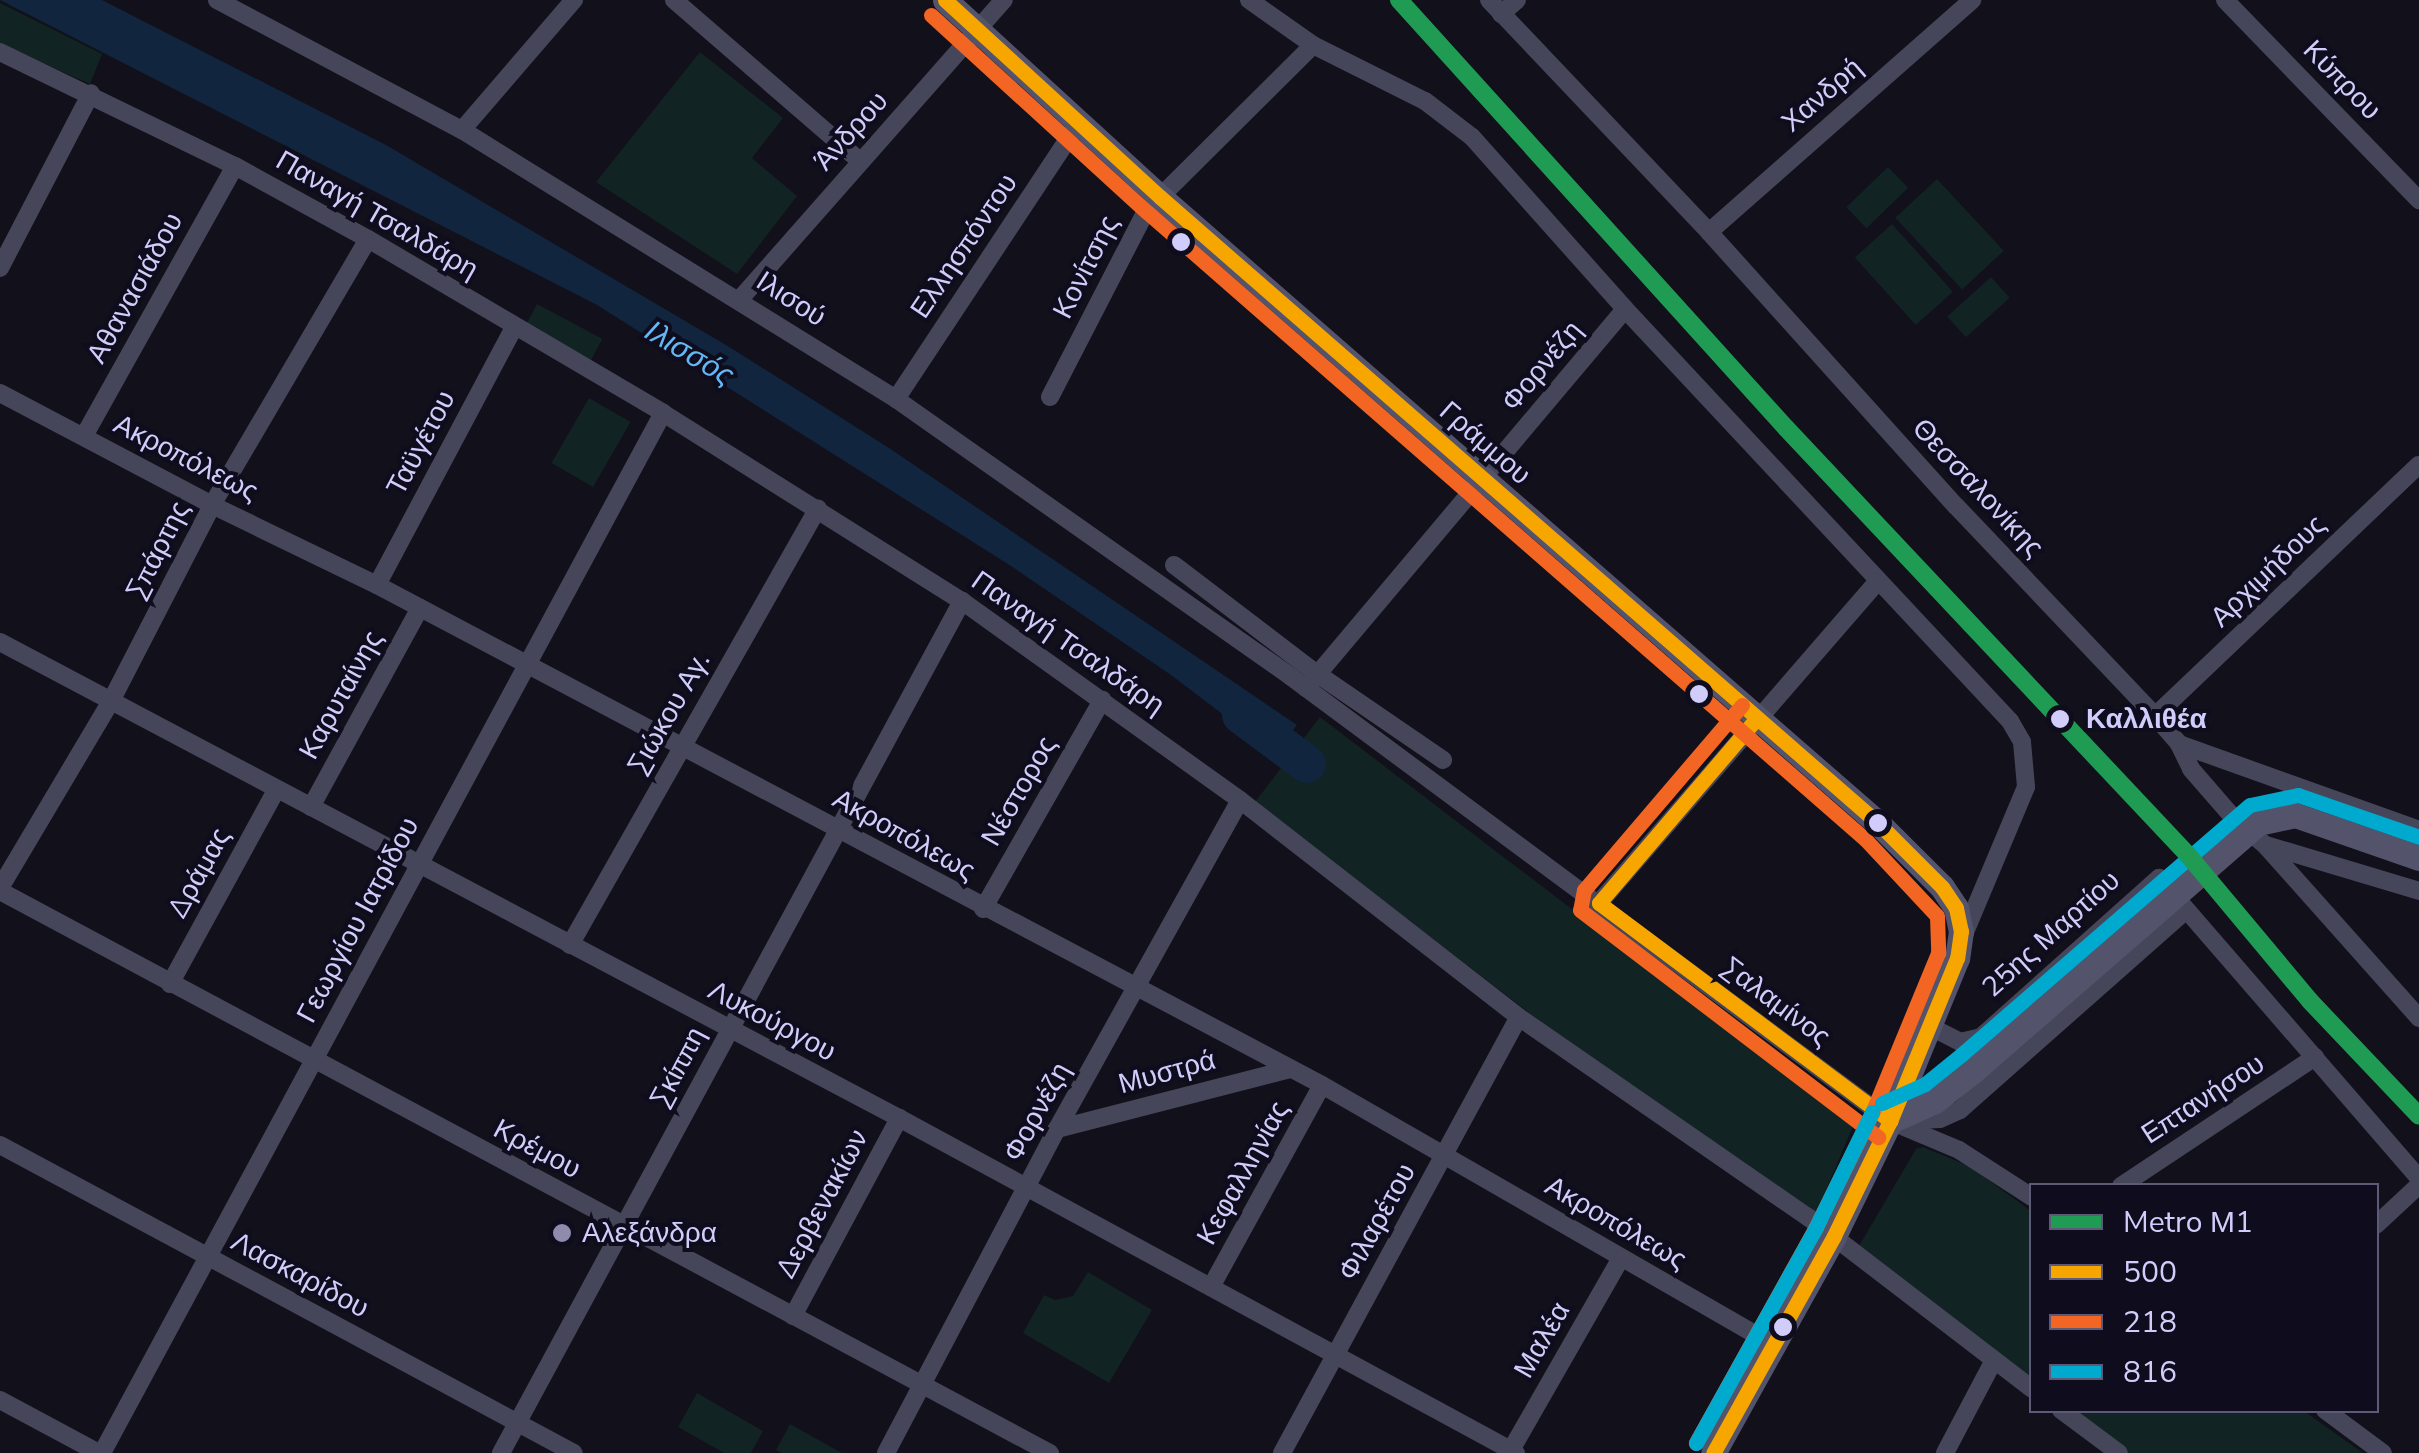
<!DOCTYPE html>
<meta charset="utf-8">
<style>
body{margin:0}
#map{position:relative;width:2419px;height:1453px;overflow:hidden;background:#12101a;font-family:"Nunito Sans",sans-serif}
div>[style]{position:absolute}
.green>*{inset:0;background:#112323;transform-origin:0 0}
.water>*{inset:0;background:#11253e}
.river>*{height:38px;margin:-19px;padding:0 19px;transform-origin:19px;border-radius:19px;background:#11253e}
.street>*{height:18px;margin:-9px;padding:0 9px;transform-origin:9px;border-radius:9px;background:#46465a}
.secondary>*{height:25px;margin:-12.5px;padding:0 12.5px;transform-origin:12.5px;border-radius:12.5px;background:#53536c}
.secondary-bridge>*{height:25px;margin:-12.5px;padding:0 12.5px;transform-origin:12.5px;border-radius:12.5px;background:#53536c}
.bus-1>*{height:15px;margin:-7.5px;padding:0 7.5px;transform-origin:7.5px;border-radius:7.5px;background:#f7a600}
.bus-2>*{height:15px;margin:-7.5px;padding:0 7.5px;transform-origin:7.5px;border-radius:7.5px;background:#f26522}
.bus-3>*{height:15px;margin:-7.5px;padding:0 7.5px;transform-origin:7.5px;border-radius:7.5px;background:#00a9ce}
.metro-1>*{height:18px;margin:-9px;padding:0 9px;transform-origin:9px;border-radius:9px;background:#209b54}
.dots>*{width:28px;height:28px;translate:-50% -50%;box-sizing:border-box;border:5px solid #0f0d1d;border-radius:50%}
span{translate:-50% -50%;white-space:nowrap;text-align:center;line-height:1.15;-webkit-text-stroke:8px #0f0d1d;paint-order:stroke}
.street-label{font-size:28px;color:#d0cdfb}
.stop-label{font-size:28px;color:#d0cdfb;font-weight:700}
.left{translate:0 -50%;text-align:left}
.poi-label{font-size:28px;color:#d0cdfb}
.water-label{font-size:30px;color:#62b7f4;font-style:italic}
.legend{position:absolute;left:2029px;top:1183px;width:350px;height:230px;box-sizing:border-box;background:#0f0d1d;border:2px solid #5c5a76;margin:0;padding:12px 18px;list-style:none;font-size:30px;color:#d0cdfb}
.legend li{display:flex;align-items:center;gap:20px;height:50px}
.legend b{width:50px;border:2px solid #5c5a76}
</style>
<div id="map">
<div class="green">
<i style="clip-path:polygon(0 3px,102px 54px,90px 84px,0 44px)"></i>
<i style="clip-path:polygon(700px 52px,783px 118px,752px 158px,797px 196px,737px 274px,596px 182px)"></i>
<i style="left:1888px;top:167px;width:29px;height:58px;rotate:46deg"></i>
<i style="left:1937px;top:179px;width:98px;height:57px;rotate:47deg"></i>
<i style="left:1892px;top:224px;width:91px;height:50px;rotate:48deg"></i>
<i style="left:1991px;top:277px;width:28px;height:59px;rotate:48deg"></i>
<i style="left:537px;top:304px;width:74px;height:26px;rotate:28deg"></i>
<i style="left:589px;top:398px;width:48px;height:75px;rotate:30deg"></i>
<i style="clip-path:polygon(1320px 717px,1653px 971px,1856px 1119px,1816px 1214px,1536px 1018px,1255px 802px)"></i>
<i style="clip-path:polygon(1923px 1147px,1969px 1166px,2031px 1211px,2031px 1387px,1859px 1246px,1916px 1149px)"></i>
<i style="clip-path:polygon(1088px 1272px,1152px 1310px,1109px 1383px,1023px 1333px,1044px 1295px,1055px 1300px,1073px 1296px)"></i>
<i style="clip-path:polygon(697px 1393px,763px 1431px,751px 1453px,724px 1453px,678px 1427px)"></i>
<i style="clip-path:polygon(2064px 1411px,2304px 1411px,2363px 1453px,2123px 1453px)"></i>
<i style="clip-path:polygon(790px 1424px,842px 1453px,782px 1453px,776px 1450px)"></i>
</div>
<div class="water">
<i style="clip-path:polygon(0 0,102px 0,386px 145px,731px 348px,889px 448px,1297px 725px,1275px 754px,1171px 675px,1011px 566px,597px 305px)"></i>
</div>
<div class="river">
<i style="left:1241px;top:715px;width:82px;rotate:36.6deg"></i>
</div>
<div class="street">
<i style="left:217px;top:0;width:277px;rotate:28deg"></i>
<i style="left:462px;top:130px;width:511px;rotate:31.79deg"></i>
<i style="left:896px;top:399px;width:482px;rotate:35.1deg"></i>
<i style="left:1290px;top:676px;width:747px;rotate:36.56deg"></i>
<i style="left:1890px;top:1121px;width:75px;rotate:22.8deg"></i>
<i style="left:1959px;top:1150px;width:87px;rotate:32.8deg"></i>
<i style="left:674px;top:0;width:246px;rotate:40.9deg"></i>
<i style="left:1249px;top:0;width:78px;rotate:35.1deg"></i>
<i style="left:1313px;top:45px;width:125px;rotate:26.6deg"></i>
<i style="left:1425px;top:101px;width:59px;rotate:37.5deg"></i>
<i style="left:1472px;top:137px;width:230px;rotate:48.3deg"></i>
<i style="left:1625px;top:309px;width:564px;rotate:46.94deg"></i>
<i style="left:2010px;top:721px;width:24px;rotate:60deg"></i>
<i style="left:2022px;top:742px;width:45px;rotate:84.9deg"></i>
<i style="left:2026px;top:787px;width:163px;rotate:112.8deg"></i>
<i style="left:1489px;top:0;width:320px;rotate:46.5deg"></i>
<i style="left:1709px;top:232px;width:369px;rotate:48deg"></i>
<i style="left:1956px;top:506px;width:289px;rotate:46.5deg"></i>
<i style="left:2155px;top:716px;width:37px;rotate:49deg"></i>
<i style="left:2179px;top:744px;width:28px;rotate:64deg"></i>
<i style="left:2191px;top:769px;width:72px;rotate:49deg"></i>
<i style="left:2238px;top:823px;width:35px;rotate:39deg"></i>
<i style="left:2265px;top:845px;width:232px;rotate:48.3deg"></i>
<i style="left:2225px;top:0;width:279px;rotate:45.9deg"></i>
<i style="left:1501px;top:14px;width:21px;rotate:-41deg"></i>
<i style="left:0;top:52px;width:261px;rotate:25.9deg"></i>
<i style="left:235px;top:166px;width:152px;rotate:28.8deg"></i>
<i style="left:368px;top:239px;width:342px;rotate:30.5deg"></i>
<i style="left:663px;top:413px;width:353px;rotate:32.2deg"></i>
<i style="left:962px;top:601px;width:342px;rotate:35.6deg"></i>
<i style="left:1240px;top:800px;width:358px;rotate:37.9deg"></i>
<i style="left:1523px;top:1020px;width:346px;rotate:34.7deg"></i>
<i style="left:1808px;top:1217px;width:282px;rotate:37.5deg"></i>
<i style="left:462px;top:130px;width:172px;rotate:-49.3deg"></i>
<i style="left:1709px;top:232px;width:351px;rotate:-41.4deg"></i>
<i style="left:0;top:268px;width:197px;rotate:-62.5deg"></i>
<i style="left:740px;top:299px;width:399px;rotate:-48.6deg"></i>
<i style="left:0;top:393px;width:240px;rotate:27.8deg"></i>
<i style="left:212px;top:505px;width:183px;rotate:25.9deg"></i>
<i style="left:377px;top:585px;width:1069px;rotate:27.88deg"></i>
<i style="left:1322px;top:1085px;width:519px;rotate:29.92deg"></i>
<i style="left:1050px;top:397px;width:209px;rotate:-62.7deg"></i>
<i style="left:1146px;top:211px;width:235px;rotate:-44.8deg"></i>
<i style="left:896px;top:399px;width:331px;rotate:-56.5deg"></i>
<i style="left:84px;top:436px;width:309px;rotate:-60.8deg"></i>
<i style="left:1174px;top:565px;width:178px;rotate:37.3deg"></i>
<i style="left:1316px;top:673px;width:154px;rotate:34.4deg"></i>
<i style="left:377px;top:585px;width:292px;rotate:-62deg"></i>
<i style="left:0;top:642px;width:1017px;rotate:27.9deg"></i>
<i style="left:899px;top:1118px;width:702px;rotate:28.5deg"></i>
<i style="left:1306px;top:688px;width:495px;rotate:-49.9deg"></i>
<i style="left:2155px;top:716px;width:364px;rotate:-43.6deg"></i>
<i style="left:2179px;top:744px;width:255px;rotate:19.7deg"></i>
<i style="left:311px;top:807px;width:227px;rotate:-61.3deg"></i>
<i style="left:2266px;top:845px;width:160px;rotate:16.7deg"></i>
<i style="left:0;top:888px;width:215px;rotate:-59.3deg"></i>
<i style="left:110px;top:703px;width:223px;rotate:-62.7deg"></i>
<i style="left:212px;top:505px;width:308px;rotate:-59.6deg"></i>
<i style="left:0;top:891px;width:1191px;rotate:28.16deg"></i>
<i style="left:1599px;top:903px;width:425px;rotate:-49.1deg"></i>
<i style="left:983px;top:909px;width:241px;rotate:-60.3deg"></i>
<i style="left:570px;top:945px;width:502px;rotate:-60.42deg"></i>
<i style="left:170px;top:984px;width:221px;rotate:-61.3deg"></i>
<i style="left:1929px;top:1026px;width:35px;rotate:27deg"></i>
<i style="left:1960px;top:1042px;width:22px;rotate:-13deg"></i>
<i style="left:1981px;top:1037px;width:239px;rotate:-41.8deg"></i>
<i style="left:2159px;top:878px;width:397px;rotate:49.1deg"></i>
<i style="left:1900px;top:1121px;width:40px;rotate:-2.9deg"></i>
<i style="left:1940px;top:1119px;width:22px;rotate:-24deg"></i>
<i style="left:1960px;top:1110px;width:302px;rotate:-41.5deg"></i>
<i style="left:1057px;top:1129px;width:241px;rotate:-14.4deg"></i>
<i style="left:0;top:1145px;width:651px;rotate:28.22deg"></i>
<i style="left:2121px;top:1186px;width:233px;rotate:-33.6deg"></i>
<i style="left:2376px;top:1225px;width:59px;rotate:-42.9deg"></i>
<i style="left:1211px;top:1287px;width:230px;rotate:-61.2deg"></i>
<i style="left:793px;top:1316px;width:225px;rotate:-61.8deg"></i>
<i style="left:0;top:1400px;width:112px;rotate:28.2deg"></i>
<i style="left:2061px;top:1410px;width:72px;rotate:36.6deg"></i>
<i style="left:2325px;top:1410px;width:72px;rotate:36.6deg"></i>
<i style="left:1511px;top:1450px;width:221px;rotate:-60.2deg"></i>
<i style="left:102px;top:1453px;width:1182px;rotate:-61.66deg"></i>
<i style="left:501px;top:1453px;width:969px;rotate:-61.58deg"></i>
<i style="left:886px;top:1453px;width:366px;rotate:-62.2deg"></i>
<i style="left:1057px;top:1129px;width:376px;rotate:-60.9deg"></i>
<i style="left:1282px;top:1453px;width:496px;rotate:-61.5deg"></i>
<i style="left:1945px;top:1453px;width:103px;rotate:-62.2deg"></i>
</div>
<div class="secondary">
<i style="left:945px;top:0;width:292px;rotate:42.5deg"></i>
<i style="left:1160px;top:197px;width:954px;rotate:41.09deg"></i>
<i style="left:1879px;top:824px;width:89px;rotate:45deg"></i>
<i style="left:1942px;top:887px;width:25px;rotate:56deg"></i>
<i style="left:1956px;top:908px;width:24px;rotate:78deg"></i>
<i style="left:1961px;top:931px;width:27px;rotate:98deg"></i>
<i style="left:1957px;top:958px;width:176px;rotate:112.3deg"></i>
<i style="left:1890px;top:1121px;width:128px;rotate:116deg"></i>
<i style="left:1834px;top:1236px;width:248px;rotate:119.1deg"></i>
<i style="left:1890px;top:1121px;width:49px;rotate:-24deg"></i>
<i style="left:1935px;top:1101px;width:50px;rotate:-38.5deg"></i>
</div>
<div class="secondary-bridge">
<i style="left:1974px;top:1070px;width:376px;rotate:-41deg"></i>
<i style="left:2258px;top:823px;width:38px;rotate:-12deg"></i>
<i style="left:2295px;top:815px;width:131px;rotate:19.1deg"></i>
</div>
<div class="bus-1">
<i style="left:945px;top:0;width:292px;rotate:42.5deg"></i>
<i style="left:1160px;top:197px;width:954px;rotate:41.09deg"></i>
<i style="left:1879px;top:824px;width:89px;rotate:45deg"></i>
<i style="left:1942px;top:887px;width:25px;rotate:56deg"></i>
<i style="left:1956px;top:908px;width:24px;rotate:78deg"></i>
<i style="left:1961px;top:931px;width:27px;rotate:98deg"></i>
<i style="left:1957px;top:958px;width:176px;rotate:112.3deg"></i>
<i style="left:1890px;top:1121px;width:128px;rotate:116deg"></i>
<i style="left:1834px;top:1236px;width:248px;rotate:119.1deg"></i>
<i style="left:1599px;top:903px;width:364px;rotate:36.8deg"></i>
<i style="left:1599px;top:903px;width:243px;rotate:-49.5deg"></i>
</div>
<div class="bus-2">
<i style="left:931px;top:15px;width:292px;rotate:42.4deg"></i>
<i style="left:1147px;top:212px;width:953px;rotate:41.13deg"></i>
<i style="left:1865px;top:839px;width:105px;rotate:46.9deg"></i>
<i style="left:1937px;top:916px;width:37px;rotate:88deg"></i>
<i style="left:1938px;top:953px;width:173px;rotate:112.4deg"></i>
<i style="left:1872px;top:1113px;width:127px;rotate:116.2deg"></i>
<i style="left:1816px;top:1227px;width:247px;rotate:119.1deg"></i>
<i style="left:1742px;top:705px;width:243px;rotate:130.5deg"></i>
<i style="left:1584px;top:890px;width:20px;rotate:101deg"></i>
<i style="left:1580px;top:910px;width:375px;rotate:37.3deg"></i>
</div>
<div class="bus-3">
<i style="left:1882px;top:1103px;width:47px;rotate:-23.8deg"></i>
<i style="left:1925px;top:1084px;width:46px;rotate:-38.9deg"></i>
<i style="left:1961px;top:1055px;width:382px;rotate:-40.9deg"></i>
<i style="left:2250px;top:805px;width:49px;rotate:-11.8deg"></i>
<i style="left:2298px;top:795px;width:128px;rotate:19.1deg"></i>
<i style="left:1696px;top:1443px;width:247px;rotate:-60.9deg"></i>
<i style="left:1816px;top:1227px;width:128px;rotate:-64deg"></i>
</div>
<div class="metro-1">
<i style="left:1399px;top:0;width:577px;rotate:47.88deg"></i>
<i style="left:1786px;top:428px;width:586px;rotate:46.73deg"></i>
<i style="left:2188px;top:855px;width:190px;rotate:50.1deg"></i>
<i style="left:2310px;top:1001px;width:158px;rotate:46.5deg"></i>
</div>
<div class="dots">
<i style="left:1181px;top:242px;background:#d0cdfb"></i>
<i style="left:1699px;top:694px;background:#d0cdfb"></i>
<i style="left:2060px;top:719px;background:#d0cdfb"></i>
<i style="left:1878px;top:823px;background:#d0cdfb"></i>
<i style="left:562px;top:1233px;background:#8e8bac"></i>
<i style="left:1783px;top:1327px;background:#d0cdfb"></i>
</div>
<div class="street-label">
<span style="left:2342px;top:80px;rotate:46deg">Κύπρου</span>
<span style="left:1822px;top:95px;rotate:-41deg">Χανδρή</span>
<span style="left:851px;top:131px;rotate:-48deg">Άνδρου</span>
<span style="left:377px;top:215px;rotate:30deg">Παναγή Τσαλδάρη</span>
<span style="left:964px;top:246px;rotate:-56deg">Ελλησπόντου</span>
<span style="left:1086px;top:267px;rotate:-63deg">Κονίτσης</span>
<span style="left:135px;top:288px;rotate:-61deg">Αθανασιάδου</span>
<span style="left:791px;top:299px;rotate:33deg">Ιλισού</span>
<span style="left:1542px;top:366px;rotate:-50deg">Φορνέζη</span>
<span style="left:421px;top:443px;rotate:-62deg">Ταϋγέτου</span>
<span style="left:1485px;top:443px;rotate:41deg">Γράμμου</span>
<span style="left:186px;top:458px;rotate:27deg">Ακροπόλεως</span>
<span style="left:1978px;top:488px;rotate:47deg">Θεσσαλονίκης</span>
<span style="left:158px;top:550px;rotate:-63deg">Σπάρτης</span>
<span style="left:2268px;top:571px;rotate:-44deg">Αρχιμήδους</span>
<span style="left:1068px;top:643px;rotate:35deg">Παναγή Τσαλδάρη</span>
<span style="left:341px;top:695px;rotate:-61deg">Καρυταίνης</span>
<span style="left:669px;top:713px;rotate:-60deg">Σιώκου Αγ.</span>
<span style="left:1019px;top:791px;rotate:-60deg">Νέστορος</span>
<span style="left:904px;top:835px;rotate:29deg">Ακροπόλεως</span>
<span style="left:199px;top:873px;rotate:-61deg">Δράμας</span>
<span style="left:358px;top:920px;rotate:-62deg">Γεωργίου Ιατρίδου</span>
<span style="left:2051px;top:934px;rotate:-42deg">25ης Μαρτίου</span>
<span style="left:1776px;top:1002px;rotate:37deg">Σαλαμίνος</span>
<span style="left:772px;top:1021px;rotate:28deg">Λυκούργου</span>
<span style="left:678px;top:1067px;rotate:-62deg">Σκίππη</span>
<span style="left:1167px;top:1072px;rotate:-15deg">Μυστρά</span>
<span style="left:2203px;top:1099px;rotate:-33deg">Επτανήσου</span>
<span style="left:1037px;top:1112px;rotate:-61deg">Φορνέζη</span>
<span style="left:537px;top:1149px;rotate:28deg">Κρέμου</span>
<span style="left:1243px;top:1173px;rotate:-61deg">Κεφαλληνίας</span>
<span style="left:822px;top:1204px;rotate:-62deg">Δερβενακίων</span>
<span style="left:1377px;top:1222px;rotate:-61deg">Φιλαρέτου</span>
<span style="left:1616px;top:1223px;rotate:30deg">Ακροπόλεως</span>
<span style="left:300px;top:1275px;rotate:28deg">Λασκαρίδου</span>
<span style="left:1542px;top:1340px;rotate:-60deg">Μαλέα</span>
</div>
<div class="stop-label">
<span class="left" style="left:2086px;top:719px">Καλλιθέα</span>
</div>
<div class="poi-label">
<span class="left" style="left:582px;top:1233px">Αλεξάνδρα</span>
</div>
<div class="water-label">
<span style="left:689px;top:354px;rotate:31deg">Ιλισσός</span>
</div>
<ul class="legend">
<li><b style="height:12px;background:#209b54"></b>Metro Μ1</li>
<li><b style="height:12px;background:#f7a600"></b>500</li>
<li><b style="height:12px;background:#f26522"></b>218</li>
<li><b style="height:12px;background:#00a9ce"></b>816</li>
</ul>
</div>
